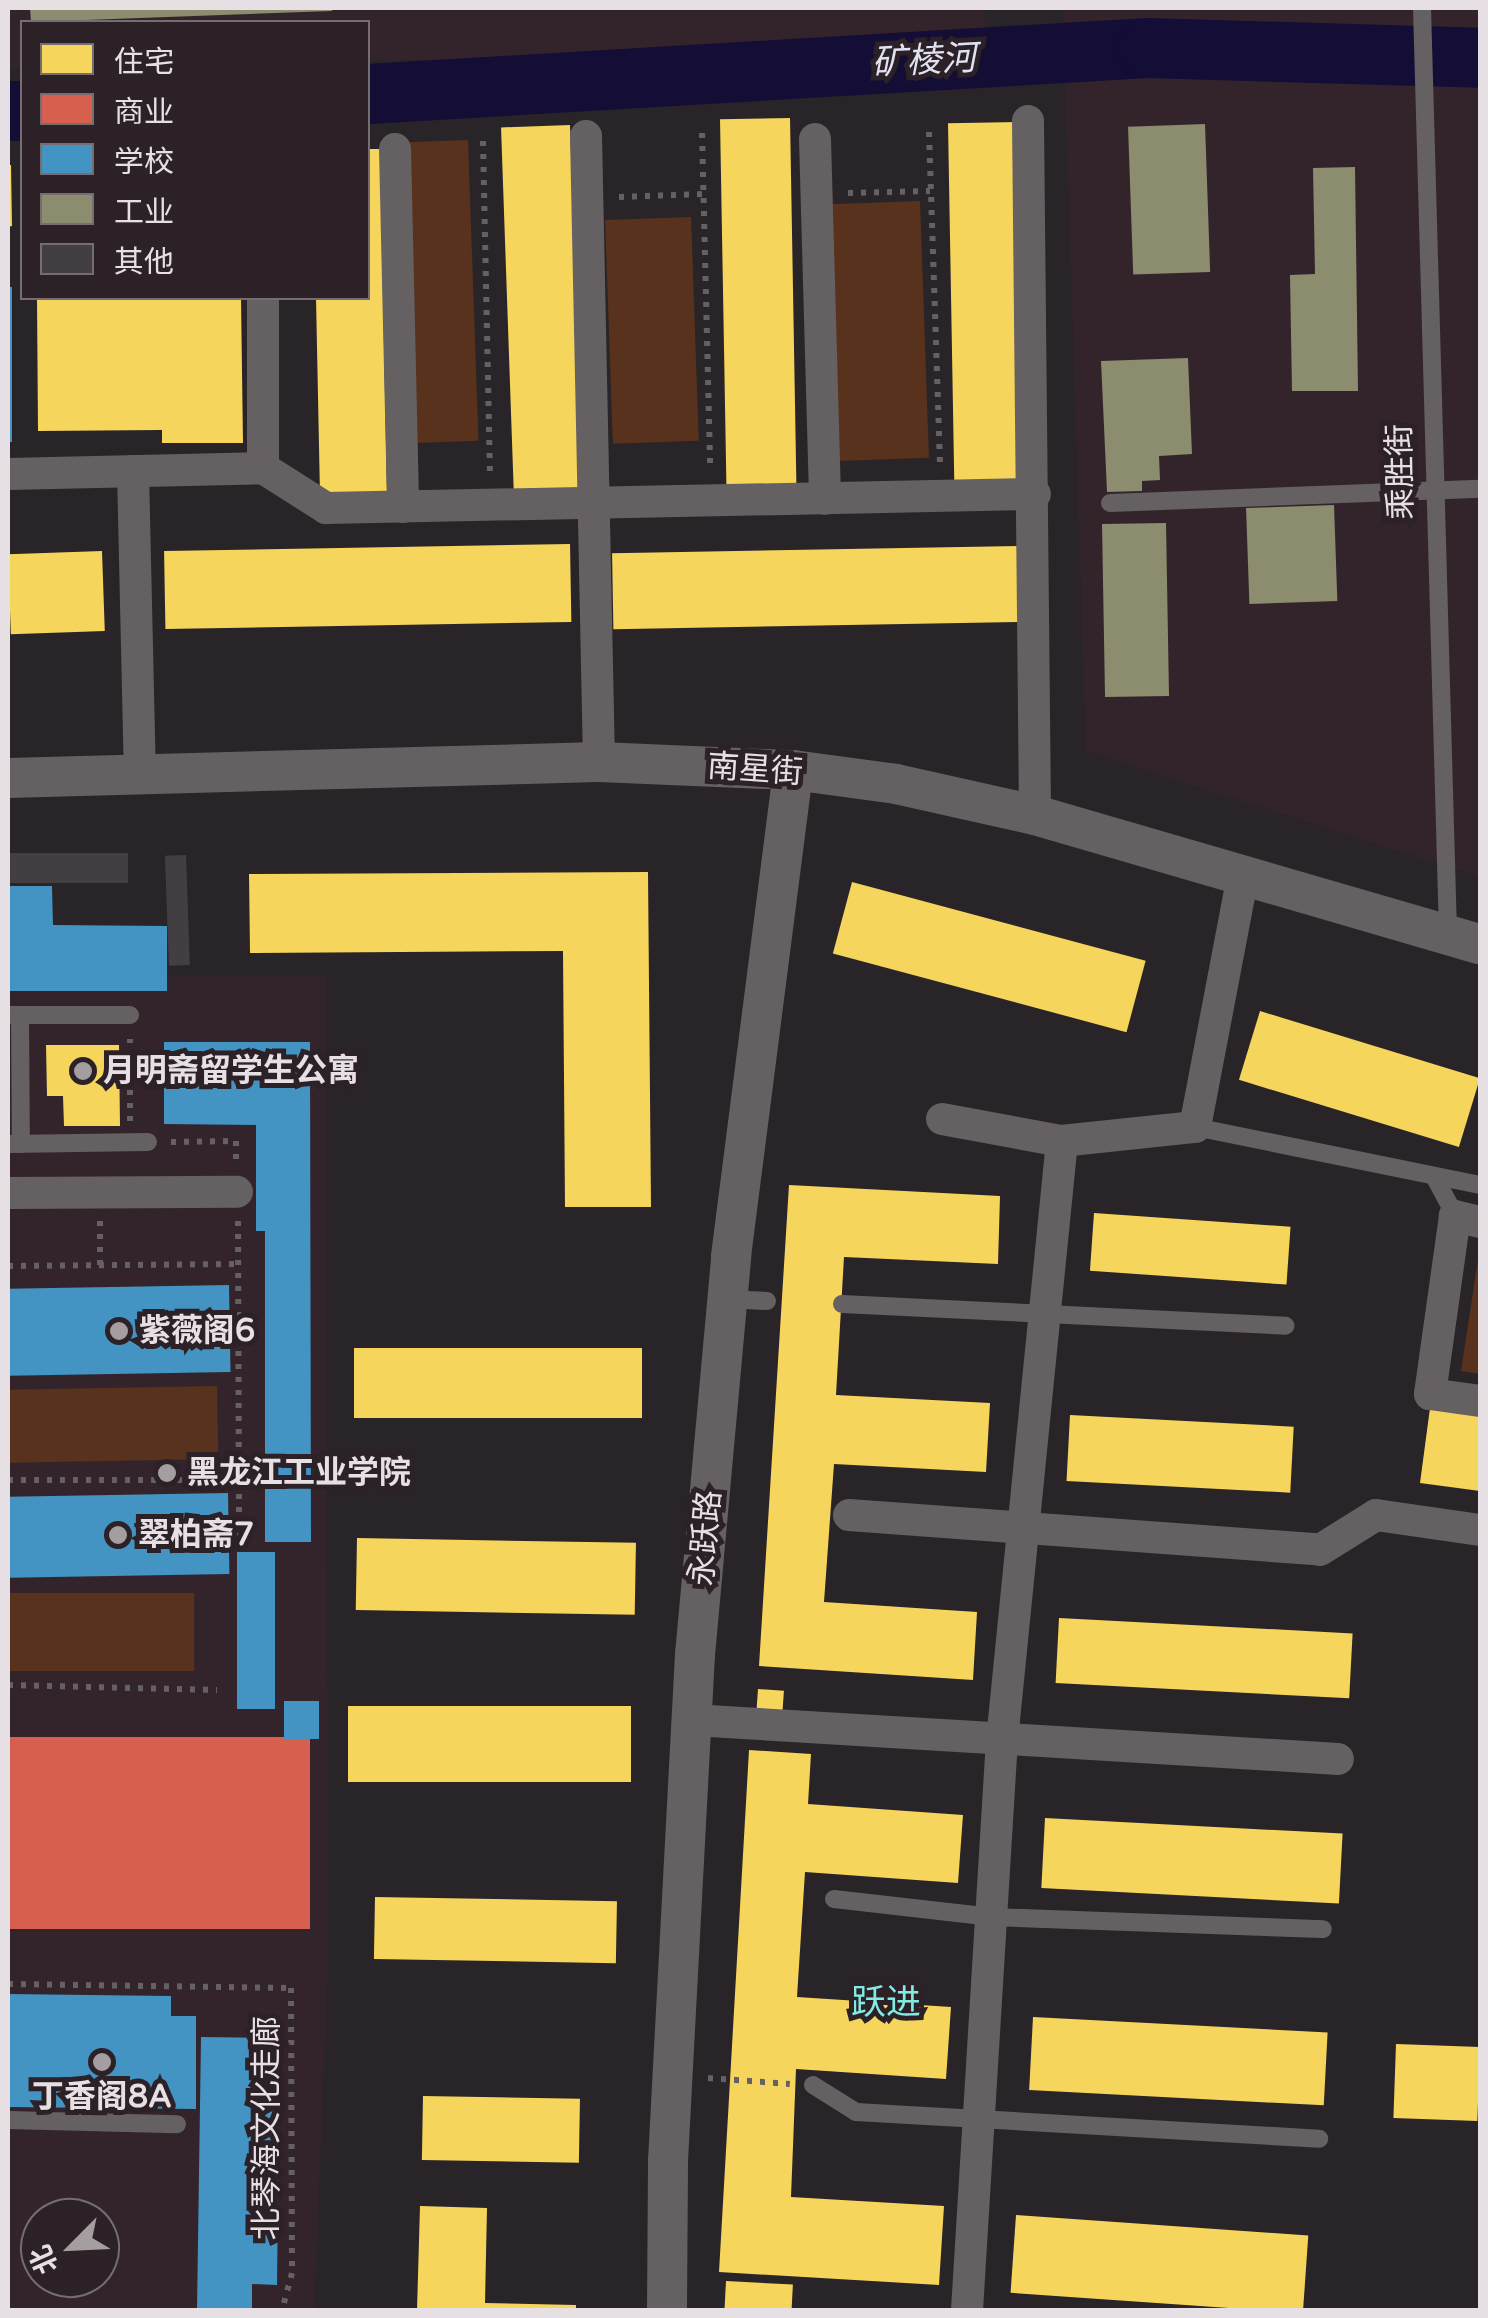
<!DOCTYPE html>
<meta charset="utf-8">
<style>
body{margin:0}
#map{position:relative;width:1488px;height:2318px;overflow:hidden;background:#292427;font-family:"Varela Round","Noto Sans SC",sans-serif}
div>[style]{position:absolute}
.built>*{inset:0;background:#33242c}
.green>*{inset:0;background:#58321d;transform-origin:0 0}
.homes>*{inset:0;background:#f6d55c;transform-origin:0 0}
.shops>*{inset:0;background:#d6604d;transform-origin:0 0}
.schools>*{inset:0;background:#4393c3;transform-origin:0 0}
.industry>*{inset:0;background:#8c8c6e;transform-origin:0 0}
.river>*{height:60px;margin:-30px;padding:0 30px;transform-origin:30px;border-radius:30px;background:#140d36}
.building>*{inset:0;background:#423e42;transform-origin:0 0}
.path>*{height:6px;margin-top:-3px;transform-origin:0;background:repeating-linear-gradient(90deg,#656163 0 5px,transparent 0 13px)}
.service>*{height:18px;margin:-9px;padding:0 9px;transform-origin:9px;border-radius:9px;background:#656062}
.minor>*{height:32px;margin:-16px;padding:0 16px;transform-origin:16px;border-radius:16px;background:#656062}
.tertiary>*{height:40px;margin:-20px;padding:0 20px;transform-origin:20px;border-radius:20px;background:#656062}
.dots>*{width:28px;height:28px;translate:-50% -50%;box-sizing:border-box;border:5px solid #2c2127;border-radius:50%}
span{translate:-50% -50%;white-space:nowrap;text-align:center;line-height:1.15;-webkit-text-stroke:10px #2c2127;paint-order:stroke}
.street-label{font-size:32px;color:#e6dfe3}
.poi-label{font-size:32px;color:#e6dfe3;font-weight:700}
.left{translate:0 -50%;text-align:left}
.water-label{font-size:35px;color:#e1e2f3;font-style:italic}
.neighbourhood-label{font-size:35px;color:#82ece2}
.frame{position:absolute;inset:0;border:10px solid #e6dfe3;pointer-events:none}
.legend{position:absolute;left:20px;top:20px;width:350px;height:280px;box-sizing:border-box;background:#2c2127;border:2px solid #766d72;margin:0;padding:12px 18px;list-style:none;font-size:30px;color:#e6dfe3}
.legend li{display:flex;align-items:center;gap:20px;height:50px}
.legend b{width:50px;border:2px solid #766d72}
.north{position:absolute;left:20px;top:2198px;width:100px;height:100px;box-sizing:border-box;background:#2c2127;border:2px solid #766d72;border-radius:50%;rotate:246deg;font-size:28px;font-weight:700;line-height:40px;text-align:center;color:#e6dfe3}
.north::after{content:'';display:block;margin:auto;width:35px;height:45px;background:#a49ea1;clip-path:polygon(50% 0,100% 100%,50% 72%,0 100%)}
</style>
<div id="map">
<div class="built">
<i style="clip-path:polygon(8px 8px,984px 8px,987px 48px,368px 61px,368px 22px,22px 22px,22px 68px,8px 69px)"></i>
<i style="clip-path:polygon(1063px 8px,1480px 8px,1480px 877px,1086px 751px)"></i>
<i style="clip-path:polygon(evenodd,326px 975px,328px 1968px,314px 2310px,8px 2310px,8px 978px,326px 975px,40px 2218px,100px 2218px,100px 2278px,40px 2278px,40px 2218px)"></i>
</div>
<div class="green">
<i style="left:468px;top:140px;width:301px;height:63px;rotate:88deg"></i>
<i style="left:920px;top:201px;width:257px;height:91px;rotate:88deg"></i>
<i style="left:691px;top:217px;width:224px;height:86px;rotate:88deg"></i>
<i style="clip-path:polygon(1480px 1246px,1480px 1374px,1461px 1371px)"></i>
<i style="left:217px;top:1386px;width:73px;height:209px;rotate:89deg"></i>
<i style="left:8px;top:1593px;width:186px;height:78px"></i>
</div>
<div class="homes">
<i style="left:790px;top:118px;width:371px;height:70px;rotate:89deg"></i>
<i style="left:1019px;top:122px;width:361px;height:71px;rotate:89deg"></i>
<i style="left:570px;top:125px;width:366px;height:69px;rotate:88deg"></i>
<i style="clip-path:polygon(368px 149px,380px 149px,387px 494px,320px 495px,316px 298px,368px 298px)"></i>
<i style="clip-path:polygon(8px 165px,11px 165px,12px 226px,8px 227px)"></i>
<i style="clip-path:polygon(37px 298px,241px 298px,243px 443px,162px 443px,162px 430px,38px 431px)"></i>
<i style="left:570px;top:544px;width:78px;height:406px;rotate:89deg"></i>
<i style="left:1022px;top:546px;width:76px;height:410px;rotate:89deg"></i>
<i style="left:102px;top:551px;width:80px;height:94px;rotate:88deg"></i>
<i style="clip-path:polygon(648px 872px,651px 1207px,565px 1207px,563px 951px,250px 953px,249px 874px)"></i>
<i style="left:852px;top:882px;width:304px;height:74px;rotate:15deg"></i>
<i style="left:1260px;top:1011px;width:230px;height:72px;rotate:17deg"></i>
<i style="clip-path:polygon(46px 1045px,119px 1045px,120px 1126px,64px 1126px,63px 1096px,47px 1096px)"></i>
<i style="clip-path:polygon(789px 1185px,1000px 1196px,998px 1264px,844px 1257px,836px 1395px,990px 1403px,986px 1472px,834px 1464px,824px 1602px,977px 1612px,973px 1680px,759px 1666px)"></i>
<i style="left:1094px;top:1213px;width:197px;height:58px;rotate:4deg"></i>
<i style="left:354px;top:1348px;width:288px;height:70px"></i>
<i style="clip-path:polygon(1430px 1408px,1480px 1415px,1480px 1491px,1420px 1483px)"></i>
<i style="left:1070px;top:1415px;width:224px;height:66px;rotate:3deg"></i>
<i style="left:357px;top:1538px;width:279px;height:72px;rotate:1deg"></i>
<i style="left:1059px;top:1618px;width:294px;height:65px;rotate:3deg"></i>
<i style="left:758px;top:1689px;width:26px;height:22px;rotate:4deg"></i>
<i style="left:348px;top:1706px;width:283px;height:76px"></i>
<i style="clip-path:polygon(749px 1750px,811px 1754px,808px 1804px,963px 1815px,958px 1883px,805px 1872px,797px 1997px,951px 2007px,946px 2079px,796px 2069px,791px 2197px,944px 2206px,939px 2285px,719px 2272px)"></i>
<i style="left:1045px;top:1818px;width:298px;height:70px;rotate:3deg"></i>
<i style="left:375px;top:1897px;width:242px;height:62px;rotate:1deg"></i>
<i style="left:1033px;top:2017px;width:295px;height:73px;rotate:3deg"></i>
<i style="left:1396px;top:2044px;width:84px;height:74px;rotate:2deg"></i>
<i style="left:423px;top:2096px;width:157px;height:64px;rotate:1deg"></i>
<i style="clip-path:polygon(420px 2206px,487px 2208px,485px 2303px,576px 2305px,576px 2310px,417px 2310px)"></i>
<i style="left:1016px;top:2215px;width:293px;height:78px;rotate:4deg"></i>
<i style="left:726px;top:2281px;width:67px;height:29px;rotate:3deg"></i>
</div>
<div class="shops">
<i style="left:8px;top:1737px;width:302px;height:192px"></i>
</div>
<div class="schools">
<i style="left:8px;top:287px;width:4px;height:155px"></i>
<i style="clip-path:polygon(8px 886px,52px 886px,53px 925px,167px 926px,167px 991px,8px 991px)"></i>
<i style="clip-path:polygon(164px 1042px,310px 1042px,311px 1542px,265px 1542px,265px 1231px,256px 1231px,256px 1125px,164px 1124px)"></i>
<i style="left:229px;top:1285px;width:87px;height:221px;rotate:89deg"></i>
<i style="left:228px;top:1493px;width:81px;height:220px;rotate:89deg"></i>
<i style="left:237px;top:1552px;width:38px;height:157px"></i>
<i style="left:284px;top:1701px;width:35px;height:38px"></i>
<i style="clip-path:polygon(8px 1994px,171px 1996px,171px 2016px,196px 2016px,196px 2109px,8px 2107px)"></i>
<i style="clip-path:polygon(201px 2037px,280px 2038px,277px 2285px,252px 2284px,252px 2310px,197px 2310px)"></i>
</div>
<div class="industry">
<i style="clip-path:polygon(30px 8px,332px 8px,332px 11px,31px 22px)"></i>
<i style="left:1205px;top:124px;width:148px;height:77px;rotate:88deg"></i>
<i style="clip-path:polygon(1355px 167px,1358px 391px,1292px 391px,1290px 275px,1315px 274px,1313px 168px)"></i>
<i style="clip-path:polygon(1188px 358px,1192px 454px,1159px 456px,1160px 480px,1142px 481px,1142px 491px,1107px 492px,1101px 361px)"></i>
<i style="left:1334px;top:505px;width:96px;height:88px;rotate:88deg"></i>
<i style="left:1166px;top:523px;width:173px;height:64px;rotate:89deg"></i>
</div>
<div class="river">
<i style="left:368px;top:94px;width:781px;rotate:-3.38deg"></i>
<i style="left:1148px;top:48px;width:332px;rotate:1.7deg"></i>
<i style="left:8px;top:111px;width:14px"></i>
</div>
<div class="building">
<i style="left:8px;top:853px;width:120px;height:30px"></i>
<i style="left:186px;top:855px;width:110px;height:21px;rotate:88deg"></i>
</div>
<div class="path">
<i style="left:929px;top:132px;width:333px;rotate:88.1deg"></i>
<i style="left:702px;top:133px;width:337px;rotate:88.6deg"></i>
<i style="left:483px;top:141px;width:333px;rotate:88.8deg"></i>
<i style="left:848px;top:193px;width:82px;rotate:-1.4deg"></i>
<i style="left:619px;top:197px;width:85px;rotate:-2deg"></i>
<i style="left:130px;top:1121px;width:82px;rotate:-90deg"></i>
<i style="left:171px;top:1142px;width:65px;rotate:-0.9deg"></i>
<i style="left:236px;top:1141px;width:22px;rotate:90deg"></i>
<i style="left:100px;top:1221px;width:44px;rotate:90deg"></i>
<i style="left:238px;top:1221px;width:319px;rotate:89.8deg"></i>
<i style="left:8px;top:1266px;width:231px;rotate:-0.5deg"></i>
<i style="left:8px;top:1480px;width:231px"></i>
<i style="left:8px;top:1685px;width:209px;rotate:1.4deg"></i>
<i style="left:8px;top:1984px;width:283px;rotate:0.8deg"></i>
<i style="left:291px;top:1988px;width:285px;rotate:89.8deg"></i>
<i style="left:292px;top:2273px;width:38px;rotate:105deg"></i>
<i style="left:708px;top:2078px;width:82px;rotate:4.2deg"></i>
</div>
<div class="service">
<i style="left:1422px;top:8px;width:926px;rotate:88.39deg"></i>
<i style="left:1110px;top:503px;width:370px;rotate:-2.2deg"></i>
<i style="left:8px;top:1015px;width:122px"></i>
<i style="left:20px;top:1015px;width:129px;rotate:89.6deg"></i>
<i style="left:1195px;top:1127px;width:291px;rotate:11.5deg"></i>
<i style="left:8px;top:1144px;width:140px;rotate:-0.8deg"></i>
<i style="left:1434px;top:1176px;width:47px;rotate:61.8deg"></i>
<i style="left:727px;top:1299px;width:40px;rotate:2.9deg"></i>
<i style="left:842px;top:1304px;width:444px;rotate:2.8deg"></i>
<i style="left:834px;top:1899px;width:159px;rotate:6.5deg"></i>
<i style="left:992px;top:1917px;width:331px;rotate:2.1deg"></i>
<i style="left:813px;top:2085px;width:51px;rotate:32.1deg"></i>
<i style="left:856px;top:2112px;width:464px;rotate:3.3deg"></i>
<i style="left:8px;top:2120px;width:169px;rotate:1.4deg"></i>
</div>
<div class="minor">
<i style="left:1028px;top:121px;width:694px;rotate:89.42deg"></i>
<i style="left:586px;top:136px;width:626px;rotate:88.81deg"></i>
<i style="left:815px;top:139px;width:360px;rotate:88.4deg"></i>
<i style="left:395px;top:149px;width:358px;rotate:88.7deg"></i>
<i style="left:263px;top:298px;width:170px;rotate:90deg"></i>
<i style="left:133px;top:471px;width:304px;rotate:88.7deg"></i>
<i style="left:8px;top:474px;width:255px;rotate:-1.3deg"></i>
<i style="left:263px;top:468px;width:75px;rotate:32.4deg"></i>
<i style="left:326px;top:508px;width:709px;rotate:-1.13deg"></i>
<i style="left:942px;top:1119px;width:121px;rotate:10.5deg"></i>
<i style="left:1061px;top:1141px;width:135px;rotate:-6deg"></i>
<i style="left:1195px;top:1127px;width:257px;rotate:-79.2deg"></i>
<i style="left:8px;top:1193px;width:229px;rotate:-0.3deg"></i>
<i style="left:1480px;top:1222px;width:26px;rotate:-167deg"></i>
<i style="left:1455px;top:1216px;width:180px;rotate:98deg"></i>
<i style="left:1430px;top:1394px;width:50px;rotate:8deg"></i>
<i style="left:849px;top:1515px;width:472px;rotate:4.2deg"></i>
<i style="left:1320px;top:1550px;width:66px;rotate:-32deg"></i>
<i style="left:1376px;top:1515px;width:105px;rotate:8.2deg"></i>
<i style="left:692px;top:1720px;width:647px;rotate:3.45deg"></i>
<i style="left:967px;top:2310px;width:571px;rotate:-86.49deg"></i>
<i style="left:1002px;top:1740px;width:602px;rotate:-84.28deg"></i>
</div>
<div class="tertiary">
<i style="left:8px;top:778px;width:591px;rotate:-1.55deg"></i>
<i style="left:599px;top:762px;width:194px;rotate:2.4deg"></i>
<i style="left:793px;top:770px;width:104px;rotate:7.7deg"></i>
<i style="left:896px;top:784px;width:142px;rotate:12.6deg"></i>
<i style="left:1035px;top:815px;width:463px;rotate:16.2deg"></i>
<i style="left:667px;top:2310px;width:149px;rotate:-89.6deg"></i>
<i style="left:668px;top:2161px;width:507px;rotate:-86.95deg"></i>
<i style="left:695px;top:1655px;width:401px;rotate:-84.8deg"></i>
<i style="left:731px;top:1256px;width:490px;rotate:-82.7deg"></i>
</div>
<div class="dots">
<i style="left:83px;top:1071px;background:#a49ea1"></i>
<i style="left:119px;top:1331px;background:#a49ea1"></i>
<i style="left:167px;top:1473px;background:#a49ea1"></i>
<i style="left:118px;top:1535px;background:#a49ea1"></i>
<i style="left:102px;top:2062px;background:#a49ea1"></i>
</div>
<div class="street-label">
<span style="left:1401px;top:472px;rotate:-91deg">乘胜街</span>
<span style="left:755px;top:770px;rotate:4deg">南星街</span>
<span style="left:706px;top:1538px;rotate:-85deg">永跃路</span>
<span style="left:267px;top:2128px;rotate:-90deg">北琴海文化走廊</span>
</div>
<div class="poi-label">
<span class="left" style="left:103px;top:1071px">月明斋留学生公寓</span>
<span class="left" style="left:139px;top:1331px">紫薇阁6</span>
<span class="left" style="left:187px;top:1473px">黑龙江工业学院</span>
<span class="left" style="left:138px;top:1535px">翠柏斋7</span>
<span style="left:102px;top:2097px">丁香阁8A</span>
</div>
<div class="water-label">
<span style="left:924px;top:61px;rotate:-3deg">矿棱河</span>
</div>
<div class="neighbourhood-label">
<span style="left:886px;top:2003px">跃进</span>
</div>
<div class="frame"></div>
<ul class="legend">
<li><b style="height:28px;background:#f6d55c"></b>住宅</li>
<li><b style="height:28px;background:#d6604d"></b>商业</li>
<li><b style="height:28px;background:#4393c3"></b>学校</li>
<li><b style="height:28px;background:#8c8c6e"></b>工业</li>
<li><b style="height:28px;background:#423e42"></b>其他</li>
</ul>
<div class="north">北</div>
</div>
